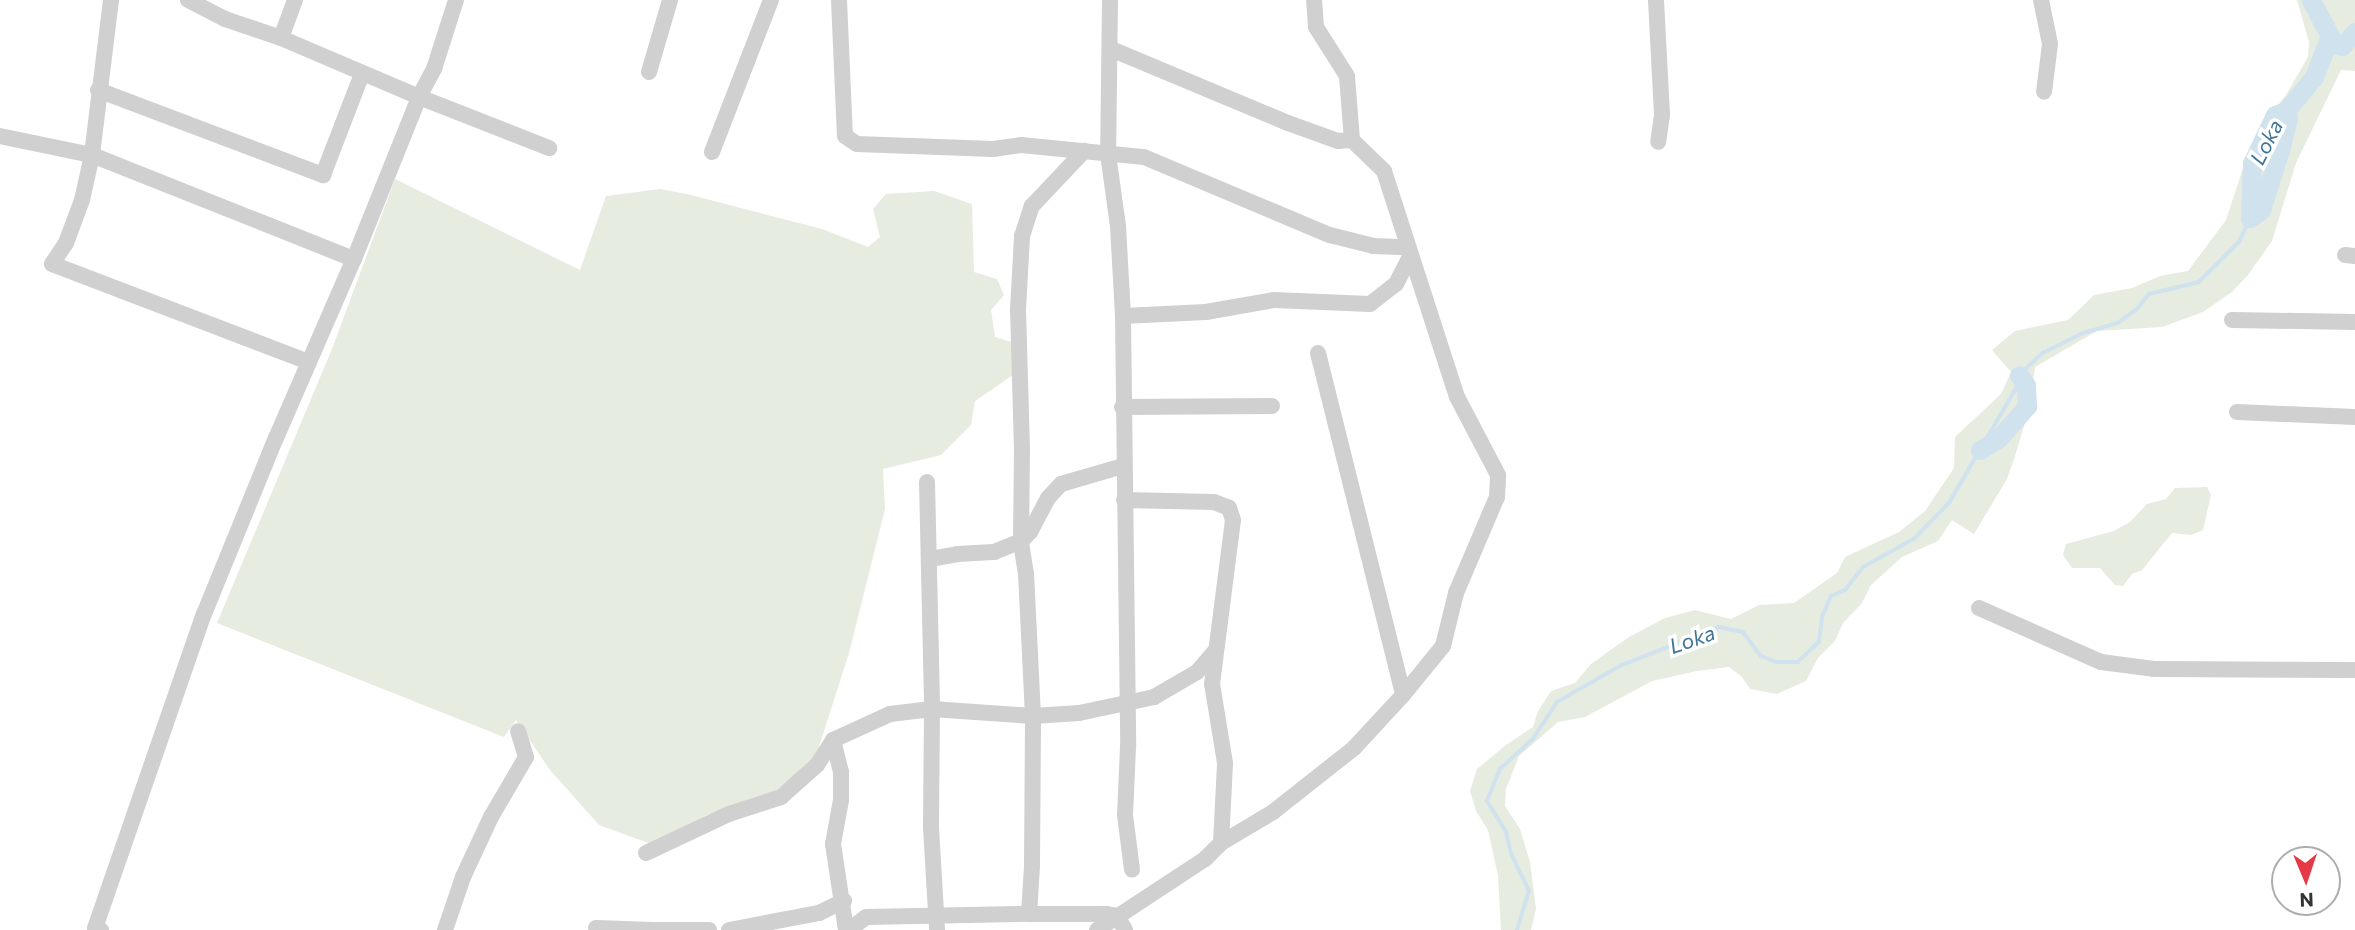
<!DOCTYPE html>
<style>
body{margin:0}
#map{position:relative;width:2355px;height:930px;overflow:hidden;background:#fff;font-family:Commissioner,sans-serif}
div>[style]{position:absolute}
.green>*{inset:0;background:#e6ecdf}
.stream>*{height:3.5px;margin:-1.75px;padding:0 1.75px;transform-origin:1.75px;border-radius:1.75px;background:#cfe2ee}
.river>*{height:19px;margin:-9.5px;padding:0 9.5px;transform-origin:9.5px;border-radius:9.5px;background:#cfe2ee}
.minor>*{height:16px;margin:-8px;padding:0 8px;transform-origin:8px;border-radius:8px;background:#d0d0d0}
span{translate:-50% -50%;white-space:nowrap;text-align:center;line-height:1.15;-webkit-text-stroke:7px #fff;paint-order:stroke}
.water-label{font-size:21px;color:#3f7597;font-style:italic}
.north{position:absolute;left:2271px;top:846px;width:70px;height:70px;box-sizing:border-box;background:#fff;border:2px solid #adadad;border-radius:50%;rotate:178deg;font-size:19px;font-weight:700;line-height:28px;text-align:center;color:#333}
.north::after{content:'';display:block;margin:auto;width:24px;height:32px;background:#e63946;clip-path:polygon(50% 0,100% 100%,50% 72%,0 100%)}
</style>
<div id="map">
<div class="green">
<i style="clip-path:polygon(2297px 0,2355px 0,2355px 71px,2341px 70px,2296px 163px,2272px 241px,2248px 275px,2232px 292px,2203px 312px,2162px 327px,2097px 331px,2035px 367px,2029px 409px,2016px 453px,2007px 479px,1974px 534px,1952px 520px,1938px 541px,1902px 557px,1871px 585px,1862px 603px,1843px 623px,1835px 641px,1818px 658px,1806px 681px,1777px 694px,1750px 689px,1742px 677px,1729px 667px,1697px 671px,1652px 681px,1585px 717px,1558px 722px,1519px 756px,1506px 789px,1505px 806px,1520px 829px,1530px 862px,1536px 909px,1531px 930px,1501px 930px,1498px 876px,1488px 830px,1476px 811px,1470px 791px,1477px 769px,1506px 745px,1533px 727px,1538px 711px,1551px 691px,1575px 683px,1591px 664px,1629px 637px,1665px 618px,1695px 610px,1731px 619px,1759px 605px,1794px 603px,1837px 573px,1845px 557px,1899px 532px,1925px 511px,1954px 468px,1955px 437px,2001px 394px,2011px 372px,1992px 350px,2015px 331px,2068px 320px,2094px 295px,2132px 288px,2160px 276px,2188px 271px,2226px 220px,2246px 159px,2260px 127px,2286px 95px,2308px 57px,2309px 42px)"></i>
<i style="clip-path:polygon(395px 179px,580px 270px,606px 196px,660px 189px,687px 194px,822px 229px,868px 247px,880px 237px,873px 209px,886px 194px,934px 191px,972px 204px,974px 272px,997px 279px,1004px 295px,991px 310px,995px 337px,1018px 344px,1013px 375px,975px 401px,971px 425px,941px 455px,883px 469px,885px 509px,849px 653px,815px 759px,767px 797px,707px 815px,651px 844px,599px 825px,550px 770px,516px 720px,504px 737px,217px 623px,332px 349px)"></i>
<i style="clip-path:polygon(2207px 487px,2211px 495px,2203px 530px,2191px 535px,2172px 533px,2142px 570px,2132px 574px,2123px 586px,2115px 585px,2100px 568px,2072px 568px,2063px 555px,2066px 544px,2114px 531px,2130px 522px,2147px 504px,2166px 499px,2175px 488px)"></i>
</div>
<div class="stream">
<i style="left:1517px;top:930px;width:41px;rotate:-72.9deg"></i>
<i style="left:1529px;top:891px;width:41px;rotate:-115.9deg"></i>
<i style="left:1511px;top:854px;width:23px;rotate:-103deg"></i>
<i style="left:1506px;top:832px;width:36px;rotate:-122deg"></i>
<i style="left:1487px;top:801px;width:35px;rotate:-68deg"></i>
<i style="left:1500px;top:769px;width:45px;rotate:-42.3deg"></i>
<i style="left:1533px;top:739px;width:44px;rotate:-57deg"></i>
<i style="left:1557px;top:702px;width:73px;rotate:-29.7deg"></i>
<i style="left:1620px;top:666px;width:106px;rotate:-21.5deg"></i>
<i style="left:1719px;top:627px;width:25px;rotate:12deg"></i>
<i style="left:1743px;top:632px;width:30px;rotate:53deg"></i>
<i style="left:1761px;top:656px;width:17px;rotate:21deg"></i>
<i style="left:1777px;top:662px;width:21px"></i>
<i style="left:1798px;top:662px;width:29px;rotate:-44deg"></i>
<i style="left:1819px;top:642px;width:25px;rotate:-83deg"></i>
<i style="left:1822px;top:617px;width:23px;rotate:-67deg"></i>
<i style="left:1831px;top:596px;width:15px;rotate:-23deg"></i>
<i style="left:1845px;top:590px;width:29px;rotate:-52deg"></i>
<i style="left:1863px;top:567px;width:58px;rotate:-28.8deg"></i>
<i style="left:1914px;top:539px;width:50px;rotate:-45.8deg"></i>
<i style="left:1949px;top:503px;width:139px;rotate:-59.7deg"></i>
<i style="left:2019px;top:383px;width:8px;rotate:-90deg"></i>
<i style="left:2019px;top:375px;width:33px;rotate:-43deg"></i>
<i style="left:2043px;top:353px;width:42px;rotate:-26.6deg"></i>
<i style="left:2081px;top:334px;width:39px;rotate:-17deg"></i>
<i style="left:2118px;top:323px;width:22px;rotate:-36deg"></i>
<i style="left:2136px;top:310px;width:21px;rotate:-51deg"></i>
<i style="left:2149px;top:294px;width:51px;rotate:-13.5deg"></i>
<i style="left:2199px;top:282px;width:57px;rotate:-45deg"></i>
<i style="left:2239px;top:242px;width:26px;rotate:-65deg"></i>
</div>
<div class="river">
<i style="left:2327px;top:43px;width:15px;rotate:11deg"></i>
<i style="left:2342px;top:46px;width:19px;rotate:-47deg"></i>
<i style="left:2250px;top:218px;width:55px;rotate:-87.9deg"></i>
<i style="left:2252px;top:163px;width:53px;rotate:-64.4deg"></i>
<i style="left:2275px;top:115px;width:12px;rotate:-20deg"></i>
<i style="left:2286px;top:111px;width:44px;rotate:-50.5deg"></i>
<i style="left:2314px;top:77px;width:44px;rotate:-68.7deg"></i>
<i style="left:2330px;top:36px;width:41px;rotate:-117.8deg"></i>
<i style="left:2250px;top:218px;width:14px;rotate:-36deg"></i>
<i style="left:2261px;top:210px;width:63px;rotate:-72.4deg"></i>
<i style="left:2280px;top:150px;width:32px;rotate:-76deg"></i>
<i style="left:2288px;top:119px;width:8px;rotate:-104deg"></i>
<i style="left:1980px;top:450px;width:22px;rotate:-32deg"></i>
<i style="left:1999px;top:438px;width:43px;rotate:-48.8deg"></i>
<i style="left:2027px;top:406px;width:21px;rotate:-93deg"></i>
<i style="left:2026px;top:385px;width:12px;rotate:-125deg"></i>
</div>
<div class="minor">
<i style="left:111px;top:0;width:156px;rotate:97deg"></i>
<i style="left:92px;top:155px;width:46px;rotate:102.5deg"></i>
<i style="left:82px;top:200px;width:46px;rotate:110.4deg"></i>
<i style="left:66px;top:243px;width:25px;rotate:124deg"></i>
<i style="left:52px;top:264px;width:275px;rotate:20.9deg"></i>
<i style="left:188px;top:0;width:42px;rotate:27.2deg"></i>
<i style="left:225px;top:19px;width:59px;rotate:18.7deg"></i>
<i style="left:281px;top:38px;width:150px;rotate:23.1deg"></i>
<i style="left:419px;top:97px;width:140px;rotate:21.4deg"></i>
<i style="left:839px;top:0;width:136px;rotate:87.5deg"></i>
<i style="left:845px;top:136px;width:14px;rotate:34deg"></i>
<i style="left:857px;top:144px;width:136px;rotate:2.1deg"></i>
<i style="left:993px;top:149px;width:28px;rotate:-8deg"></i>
<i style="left:1021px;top:145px;width:124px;rotate:5.6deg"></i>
<i style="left:1144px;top:157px;width:202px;rotate:22.8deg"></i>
<i style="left:1330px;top:235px;width:44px;rotate:14.3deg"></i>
<i style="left:1373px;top:246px;width:33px;rotate:2deg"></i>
<i style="left:1110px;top:0;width:154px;rotate:90.7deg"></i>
<i style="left:1108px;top:154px;width:73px;rotate:82.1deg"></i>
<i style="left:1118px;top:226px;width:90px;rotate:86.8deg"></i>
<i style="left:1123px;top:316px;width:431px;rotate:89.3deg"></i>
<i style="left:1128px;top:747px;width:68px;rotate:92.5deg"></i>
<i style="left:1125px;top:815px;width:55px;rotate:82.7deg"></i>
<i style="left:1656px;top:0;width:115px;rotate:87deg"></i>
<i style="left:1662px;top:115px;width:27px;rotate:98deg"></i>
<i style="left:2041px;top:0;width:45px;rotate:78.4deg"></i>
<i style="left:2050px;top:44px;width:48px;rotate:97.1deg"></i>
<i style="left:281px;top:38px;width:40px;rotate:-69.8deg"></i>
<i style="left:1111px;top:49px;width:192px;rotate:22.7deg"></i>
<i style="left:1288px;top:123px;width:53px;rotate:19.8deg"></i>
<i style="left:1338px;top:141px;width:14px;rotate:-4deg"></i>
<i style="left:649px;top:72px;width:75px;rotate:-73.7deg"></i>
<i style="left:98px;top:90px;width:241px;rotate:20.7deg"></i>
<i style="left:323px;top:175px;width:108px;rotate:-68.9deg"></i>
<i style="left:0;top:136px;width:94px;rotate:11.7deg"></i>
<i style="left:92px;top:155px;width:282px;rotate:21.7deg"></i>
<i style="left:712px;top:152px;width:163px;rotate:-68.8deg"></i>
<i style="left:2345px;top:255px;width:10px;rotate:6deg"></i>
<i style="left:1123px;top:316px;width:83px;rotate:-2.8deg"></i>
<i style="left:1206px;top:312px;width:69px;rotate:-10deg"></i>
<i style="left:1274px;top:300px;width:96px;rotate:2.4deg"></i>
<i style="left:1370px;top:304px;width:33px;rotate:-38deg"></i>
<i style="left:1396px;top:284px;width:31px;rotate:-63deg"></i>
<i style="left:2232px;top:320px;width:123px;rotate:0.9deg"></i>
<i style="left:1318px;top:353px;width:352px;rotate:76deg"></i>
<i style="left:1122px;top:407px;width:150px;rotate:-0.4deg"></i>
<i style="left:2237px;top:412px;width:118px;rotate:2.4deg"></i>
<i style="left:927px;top:482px;width:227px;rotate:88.7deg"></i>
<i style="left:932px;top:709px;width:119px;rotate:90.5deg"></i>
<i style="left:931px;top:828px;width:102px;rotate:86.6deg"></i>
<i style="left:930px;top:559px;width:27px;rotate:-10deg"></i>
<i style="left:957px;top:554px;width:37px;rotate:-3deg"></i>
<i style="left:994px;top:552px;width:29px;rotate:-22deg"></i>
<i style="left:1021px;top:541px;width:13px;rotate:-45deg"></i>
<i style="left:1030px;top:532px;width:38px;rotate:-62deg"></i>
<i style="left:1048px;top:498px;width:19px;rotate:-47deg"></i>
<i style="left:1061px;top:484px;width:65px;rotate:-16.2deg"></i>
<i style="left:1979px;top:608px;width:133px;rotate:23.9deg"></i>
<i style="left:2101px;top:662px;width:53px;rotate:7.5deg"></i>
<i style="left:2154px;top:669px;width:201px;rotate:0.3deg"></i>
<i style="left:833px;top:740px;width:33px;rotate:76deg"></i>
<i style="left:841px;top:772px;width:28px;rotate:90deg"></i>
<i style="left:841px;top:800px;width:45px;rotate:100.3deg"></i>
<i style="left:833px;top:844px;width:87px;rotate:81.4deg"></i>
<i style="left:1221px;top:843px;width:61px;rotate:-30.8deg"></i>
<i style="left:1273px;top:812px;width:103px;rotate:-38.3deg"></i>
<i style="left:1354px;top:748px;width:72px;rotate:-47.2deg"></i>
<i style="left:1403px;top:695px;width:63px;rotate:-50.8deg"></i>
<i style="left:1443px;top:646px;width:55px;rotate:-76.2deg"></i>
<i style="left:1456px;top:593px;width:104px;rotate:-66.9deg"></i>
<i style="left:1497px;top:497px;width:22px;rotate:-87deg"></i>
<i style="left:1498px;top:475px;width:88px;rotate:-117.7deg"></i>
<i style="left:1457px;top:397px;width:237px;rotate:-107.9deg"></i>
<i style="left:1384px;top:171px;width:45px;rotate:-135.9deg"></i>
<i style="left:1352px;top:140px;width:64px;rotate:-94.5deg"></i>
<i style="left:1347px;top:76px;width:58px;rotate:-122.3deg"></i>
<i style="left:1316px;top:27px;width:27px;rotate:-94deg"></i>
<i style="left:646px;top:853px;width:92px;rotate:-25.2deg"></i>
<i style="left:729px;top:814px;width:55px;rotate:-18.1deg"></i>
<i style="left:781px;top:797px;width:48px;rotate:-41.6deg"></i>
<i style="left:817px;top:765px;width:30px;rotate:-57deg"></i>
<i style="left:833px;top:740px;width:63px;rotate:-24.5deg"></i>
<i style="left:890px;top:714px;width:42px;rotate:-6.8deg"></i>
<i style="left:932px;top:709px;width:101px;rotate:4deg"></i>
<i style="left:1033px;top:716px;width:46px;rotate:-3.7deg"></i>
<i style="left:1079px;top:713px;width:77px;rotate:-12deg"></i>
<i style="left:1154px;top:697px;width:50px;rotate:-30.2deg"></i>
<i style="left:1197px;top:672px;width:28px;rotate:-49deg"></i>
<i style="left:1029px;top:914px;width:48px;rotate:-86.4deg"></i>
<i style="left:1032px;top:866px;width:150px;rotate:-89.6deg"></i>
<i style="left:1033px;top:716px;width:142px;rotate:-92.8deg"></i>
<i style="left:1026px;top:574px;width:33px;rotate:-99deg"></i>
<i style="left:1021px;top:541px;width:90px;rotate:-89.4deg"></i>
<i style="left:1022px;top:451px;width:141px;rotate:-91.6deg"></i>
<i style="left:1018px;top:310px;width:74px;rotate:-86.9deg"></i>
<i style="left:1022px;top:236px;width:32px;rotate:-72deg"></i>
<i style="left:1032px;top:206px;width:76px;rotate:-46.6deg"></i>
<i style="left:596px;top:928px;width:56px;rotate:2deg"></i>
<i style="left:101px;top:930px;width:6px;rotate:-162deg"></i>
<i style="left:95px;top:928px;width:332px;rotate:-70.9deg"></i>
<i style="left:204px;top:614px;width:190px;rotate:-67.8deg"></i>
<i style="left:276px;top:438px;width:195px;rotate:-66.5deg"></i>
<i style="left:354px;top:259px;width:175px;rotate:-68.1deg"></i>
<i style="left:419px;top:97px;width:32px;rotate:-62deg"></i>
<i style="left:434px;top:69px;width:72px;rotate:-72.3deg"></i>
<i style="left:445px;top:930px;width:56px;rotate:-71.2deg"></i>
<i style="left:463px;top:877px;width:66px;rotate:-65deg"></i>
<i style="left:491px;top:817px;width:69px;rotate:-59.7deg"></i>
<i style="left:526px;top:757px;width:27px;rotate:-107deg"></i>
<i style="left:655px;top:930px;width:54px"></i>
<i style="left:729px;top:930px;width:92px;rotate:-10.7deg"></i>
<i style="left:819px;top:913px;width:28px;rotate:-26deg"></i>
<i style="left:849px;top:930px;width:21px;rotate:-37deg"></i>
<i style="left:866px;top:917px;width:163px;rotate:-1.1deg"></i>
<i style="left:1029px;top:914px;width:77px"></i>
<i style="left:1106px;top:914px;width:11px;rotate:10deg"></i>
<i style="left:1117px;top:916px;width:16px;rotate:60deg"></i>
<i style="left:1097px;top:930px;width:129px;rotate:-33.3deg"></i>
<i style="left:1205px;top:859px;width:23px;rotate:-45deg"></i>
<i style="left:1221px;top:843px;width:80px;rotate:-87.1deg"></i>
<i style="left:1225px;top:763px;width:80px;rotate:-99.3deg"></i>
<i style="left:1212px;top:684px;width:165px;rotate:-82.7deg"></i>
<i style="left:1233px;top:520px;width:13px;rotate:-108deg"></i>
<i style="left:1229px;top:508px;width:16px;rotate:-158deg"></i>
<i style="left:1214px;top:502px;width:90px;rotate:-178.7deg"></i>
</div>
<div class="water-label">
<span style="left:2266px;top:142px;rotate:-63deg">Loka</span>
<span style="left:1692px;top:639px;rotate:-19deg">Loka</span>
</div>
<div class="north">N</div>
</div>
